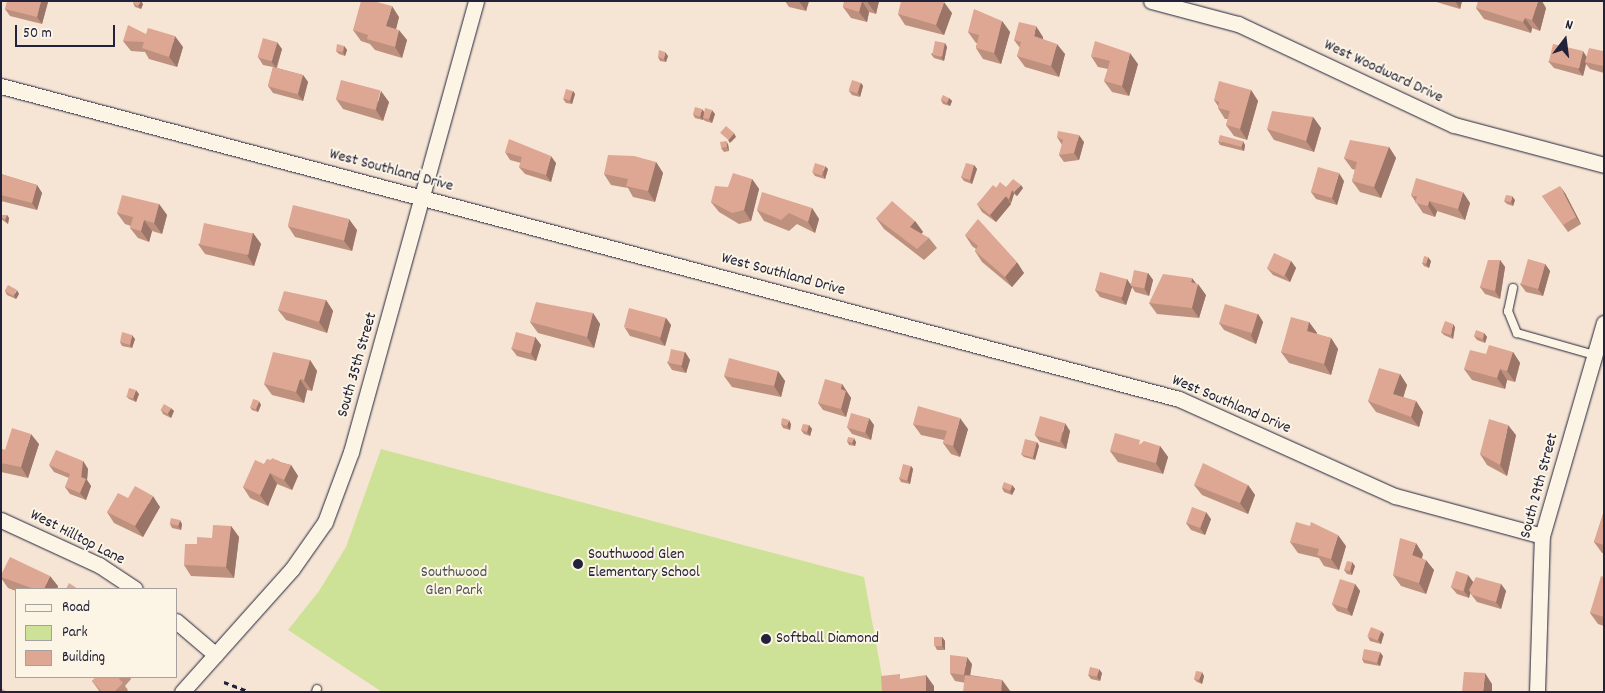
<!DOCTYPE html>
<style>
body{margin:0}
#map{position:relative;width:1605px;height:693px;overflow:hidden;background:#f6e5d5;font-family:Dekko,sans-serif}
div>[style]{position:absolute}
.green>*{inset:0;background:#cde297}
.path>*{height:2.5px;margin-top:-1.25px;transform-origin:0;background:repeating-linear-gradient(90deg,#22223b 0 5px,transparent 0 9px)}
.roads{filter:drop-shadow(0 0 1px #22223b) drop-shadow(0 0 1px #22223b)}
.lane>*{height:8px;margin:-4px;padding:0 4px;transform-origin:4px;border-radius:4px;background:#fcf5e5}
.street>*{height:15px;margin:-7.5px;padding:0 7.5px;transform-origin:7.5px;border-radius:7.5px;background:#fcf5e5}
.wall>*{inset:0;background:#be907e}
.shaded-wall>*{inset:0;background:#9b7567}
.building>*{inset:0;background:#dda793;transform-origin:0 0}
.dots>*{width:14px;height:14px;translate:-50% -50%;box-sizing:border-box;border:2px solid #fcf5e5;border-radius:50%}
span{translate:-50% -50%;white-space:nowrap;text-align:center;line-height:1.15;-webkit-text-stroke:4px #fcf5e5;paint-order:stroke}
.street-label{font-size:16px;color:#22223b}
.poi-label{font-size:16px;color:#22223b}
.left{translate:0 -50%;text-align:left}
.park-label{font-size:16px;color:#4d5252}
.frame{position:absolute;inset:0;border:2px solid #22223b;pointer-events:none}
.legend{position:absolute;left:15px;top:588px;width:162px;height:90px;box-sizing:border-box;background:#fcf5e5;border:1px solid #a5a1a1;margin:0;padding:6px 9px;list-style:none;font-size:15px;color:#22223b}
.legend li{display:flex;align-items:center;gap:10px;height:25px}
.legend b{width:25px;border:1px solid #a5a1a1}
.north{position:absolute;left:1540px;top:15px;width:50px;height:50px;-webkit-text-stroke:4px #fcf5e5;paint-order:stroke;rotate:15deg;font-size:14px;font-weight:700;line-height:20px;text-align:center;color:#22223b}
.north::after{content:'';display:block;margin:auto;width:18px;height:22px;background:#22223b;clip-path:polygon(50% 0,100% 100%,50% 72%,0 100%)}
.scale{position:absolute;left:15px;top:25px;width:100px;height:22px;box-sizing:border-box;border:2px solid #22223b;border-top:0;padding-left:6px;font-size:15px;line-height:18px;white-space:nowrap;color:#22223b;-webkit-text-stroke:4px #fcf5e5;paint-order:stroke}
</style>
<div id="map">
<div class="green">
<i style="clip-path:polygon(381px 449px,864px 577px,885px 692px,382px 692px,288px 630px,319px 591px,346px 547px)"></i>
</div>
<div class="path">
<i style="left:224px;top:682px;width:28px;rotate:21deg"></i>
</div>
<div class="roads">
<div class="lane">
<i style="left:1513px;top:288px;width:24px;rotate:102deg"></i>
<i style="left:1508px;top:311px;width:24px;rotate:68deg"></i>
<i style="left:1517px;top:333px;width:80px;rotate:15.9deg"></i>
<i style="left:316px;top:692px;width:3px;rotate:-72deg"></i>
</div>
<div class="street">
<i style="left:1151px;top:1px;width:90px;rotate:14.8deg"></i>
<i style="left:1238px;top:24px;width:238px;rotate:25.1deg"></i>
<i style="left:1454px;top:125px;width:155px;rotate:14.9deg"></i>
<i style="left:1px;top:86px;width:1219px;rotate:14.88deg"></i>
<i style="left:1179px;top:399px;width:237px;rotate:24.2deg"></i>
<i style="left:1395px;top:496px;width:152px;rotate:15.2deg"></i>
<i style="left:1px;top:520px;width:108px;rotate:24.7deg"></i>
<i style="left:99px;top:565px;width:43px;rotate:33.7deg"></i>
<i style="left:176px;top:621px;width:52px;rotate:40.4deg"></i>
<i style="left:182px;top:692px;width:165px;rotate:-48.2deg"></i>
<i style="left:292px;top:569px;width:57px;rotate:-54.9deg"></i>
<i style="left:325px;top:522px;width:75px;rotate:-69.6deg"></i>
<i style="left:351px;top:452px;width:468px;rotate:-74.5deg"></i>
<i style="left:1537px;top:692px;width:156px;rotate:-88.2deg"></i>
<i style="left:1542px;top:536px;width:222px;rotate:-73.8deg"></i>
</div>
</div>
<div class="wall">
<i style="clip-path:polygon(785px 1px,809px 1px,806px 11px,789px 7px)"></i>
<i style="clip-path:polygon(835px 1px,879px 1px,876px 14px,869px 12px,867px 22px,851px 18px,843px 7px,844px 2px)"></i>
<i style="clip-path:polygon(1433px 1px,1462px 1px,1460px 9px)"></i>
<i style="clip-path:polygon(48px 2px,42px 24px,10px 16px,5px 9px)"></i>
<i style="clip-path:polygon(133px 3px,143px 4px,141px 9px,135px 7px)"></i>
<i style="clip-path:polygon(1476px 8px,1546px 8px,1540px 31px,1532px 28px,1531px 33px,1484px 19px)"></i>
<i style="clip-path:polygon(952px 13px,944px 35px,905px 25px,898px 14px)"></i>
<i style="clip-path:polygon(399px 17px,396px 29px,407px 40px,402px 58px,375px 50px,370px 44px,361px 41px,353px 30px)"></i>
<i style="clip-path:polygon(1002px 21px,1010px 32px,1001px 64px,983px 59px,976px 48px,977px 43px,976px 43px,968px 32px)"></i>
<i style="clip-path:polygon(146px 34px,183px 47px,177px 67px,149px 59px,145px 52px,131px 51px,123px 41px)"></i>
<i style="clip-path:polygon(1043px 37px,1043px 39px,1065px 54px,1059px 77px,1025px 67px,1017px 56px,1020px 48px,1014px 40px)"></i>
<i style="clip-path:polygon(945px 43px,947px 47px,944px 61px,934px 58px,931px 54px)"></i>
<i style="clip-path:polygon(344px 46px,347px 50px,345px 56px,339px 54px,336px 51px)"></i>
<i style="clip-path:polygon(282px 49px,277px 68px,303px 75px,308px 82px,303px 101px,273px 93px,268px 86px,273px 67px,263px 65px,258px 57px)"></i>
<i style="clip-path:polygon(1603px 51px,1604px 73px,1590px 69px,1586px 64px,1583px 76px,1554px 68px,1548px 61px,1586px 57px)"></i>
<i style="clip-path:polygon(668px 56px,666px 62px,660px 61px,658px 57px)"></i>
<i style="clip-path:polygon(1091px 56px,1138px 64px,1129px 96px,1112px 92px,1104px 81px,1108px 69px,1098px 67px)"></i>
<i style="clip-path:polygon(861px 83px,863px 86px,860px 97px,852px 95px,849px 91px)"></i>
<i style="clip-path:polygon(1251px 90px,1258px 101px,1247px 140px,1234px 136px,1226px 125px,1228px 119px,1225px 119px,1218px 108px,1218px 106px,1214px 100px)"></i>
<i style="clip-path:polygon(573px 91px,575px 94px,572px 104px,566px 103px,563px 99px)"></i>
<i style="clip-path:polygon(949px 98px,952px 101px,950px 106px,943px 104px,941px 100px)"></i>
<i style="clip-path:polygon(336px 99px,389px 102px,383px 121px,343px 109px)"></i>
<i style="clip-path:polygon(704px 112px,715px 114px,712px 123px,705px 121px,703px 119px,703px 120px,695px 118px,693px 114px)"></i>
<i style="clip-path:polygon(1313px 117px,1321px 128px,1314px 152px,1274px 140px,1267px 129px)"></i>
<i style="clip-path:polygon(1057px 137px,1084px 142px,1079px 160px,1064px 162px,1059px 155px,1062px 145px)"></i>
<i style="clip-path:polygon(1218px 141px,1245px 145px,1244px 151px,1220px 145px)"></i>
<i style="clip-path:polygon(728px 144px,729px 151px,724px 152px,721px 148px)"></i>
<i style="clip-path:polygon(1389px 147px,1396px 158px,1381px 198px,1360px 192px,1352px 181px,1355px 170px,1352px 169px,1344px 158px)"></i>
<i style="clip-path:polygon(505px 152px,556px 163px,551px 182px,525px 174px,519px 167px,521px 163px,510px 160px)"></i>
<i style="clip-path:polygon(656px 162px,663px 173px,655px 202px,633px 197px,628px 188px,611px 185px,604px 174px)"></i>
<i style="clip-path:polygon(974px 165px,977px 169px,972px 184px,964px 181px,961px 177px)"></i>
<i style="clip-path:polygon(828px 169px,825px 179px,815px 176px,813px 173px)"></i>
<i style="clip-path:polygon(1px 174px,37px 185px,42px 193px,37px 210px,1px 201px)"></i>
<i style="clip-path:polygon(752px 179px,759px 189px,751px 221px,739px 224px,719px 212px,711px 202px,728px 187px)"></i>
<i style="clip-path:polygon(1344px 181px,1337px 205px,1316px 199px,1311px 192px)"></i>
<i style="clip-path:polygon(1006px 187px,1023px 188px,1017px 196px,1014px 194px,1011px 203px,1010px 202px,1011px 204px,996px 222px,982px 212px,977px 204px,996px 188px)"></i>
<i style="clip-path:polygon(1565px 193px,1581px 224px,1568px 232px,1542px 196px)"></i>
<i style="clip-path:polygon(1411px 195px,1470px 203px,1465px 220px,1437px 211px,1435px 217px,1423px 213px)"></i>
<i style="clip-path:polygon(1515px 200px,1513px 206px,1507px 204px,1504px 201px)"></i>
<i style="clip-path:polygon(159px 204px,167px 215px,162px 234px,152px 231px,149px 242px,138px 238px,130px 228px,131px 226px,125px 224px,117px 213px)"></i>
<i style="clip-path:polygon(812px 208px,819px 219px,815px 233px,797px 224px,789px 231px,764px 221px,757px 210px)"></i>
<i style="clip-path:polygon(1px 215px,7px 215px,9px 218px,8px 224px,1px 219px)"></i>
<i style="clip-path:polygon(876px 218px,915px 221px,923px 232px,921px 234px,929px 238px,937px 248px,924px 260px,884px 229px)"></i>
<i style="clip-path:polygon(288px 226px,357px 230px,352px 251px,295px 237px)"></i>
<i style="clip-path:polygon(253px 233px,261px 244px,254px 266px,205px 254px,198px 244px)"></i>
<i style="clip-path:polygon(965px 235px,1024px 273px,1012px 287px,982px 262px,975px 251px,976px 249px,972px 246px)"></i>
<i style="clip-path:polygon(1500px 260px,1505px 267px,1500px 299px,1485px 294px,1480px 287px)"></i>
<i style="clip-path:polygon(1291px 261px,1296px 268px,1290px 282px,1273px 275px,1267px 268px)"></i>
<i style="clip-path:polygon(1431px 261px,1429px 268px,1424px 266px,1422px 263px)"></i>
<i style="clip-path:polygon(1545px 264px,1550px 271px,1543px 296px,1526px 292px,1520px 284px)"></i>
<i style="clip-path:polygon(1148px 273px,1153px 280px,1149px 296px,1135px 292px,1132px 287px,1126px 305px,1100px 297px,1095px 290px,1127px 279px,1130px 284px)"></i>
<i style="clip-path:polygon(5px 291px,19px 294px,16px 299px,7px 295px)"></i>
<i style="clip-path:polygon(1206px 295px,1199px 318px,1157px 314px,1149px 303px)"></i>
<i style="clip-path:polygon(326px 300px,333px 311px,327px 333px,286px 320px,278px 310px)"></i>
<i style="clip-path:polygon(593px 313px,600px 324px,594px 348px,538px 333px,530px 322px)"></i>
<i style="clip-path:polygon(1258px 314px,1263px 322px,1256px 344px,1224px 330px,1219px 323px)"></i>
<i style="clip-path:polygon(666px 318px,671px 325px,665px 346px,630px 336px,625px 328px)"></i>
<i style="clip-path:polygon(1309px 322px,1317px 333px,1316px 334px,1331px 338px,1338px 349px,1331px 375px,1289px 363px,1281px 352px)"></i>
<i style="clip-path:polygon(1455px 327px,1453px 339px,1444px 335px,1441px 332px)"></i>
<i style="clip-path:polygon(1484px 333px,1487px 337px,1485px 343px,1477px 340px,1474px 336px)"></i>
<i style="clip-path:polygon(535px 337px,541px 345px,536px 361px,517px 356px,511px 348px)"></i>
<i style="clip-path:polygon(135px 339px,132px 348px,122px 346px,120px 342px)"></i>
<i style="clip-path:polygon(685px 352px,690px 360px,686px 373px,672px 370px,667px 362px)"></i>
<i style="clip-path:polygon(1513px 352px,1520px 363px,1515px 382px,1507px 380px,1505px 389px,1472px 380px,1464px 369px,1486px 354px)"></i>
<i style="clip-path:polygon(310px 360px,317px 371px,312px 391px,307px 390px,304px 403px,272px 395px,264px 384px)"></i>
<i style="clip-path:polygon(778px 371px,785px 381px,781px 397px,732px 387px,724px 376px)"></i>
<i style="clip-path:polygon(1400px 374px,1407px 385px,1403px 397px,1416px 401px,1423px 412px,1419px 427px,1376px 412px,1368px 401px)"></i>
<i style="clip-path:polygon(842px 384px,851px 398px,846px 417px,823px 410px,818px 403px)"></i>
<i style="clip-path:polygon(139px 394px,136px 402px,129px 399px,126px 396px)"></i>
<i style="clip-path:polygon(261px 405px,258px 412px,252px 410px,250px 407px)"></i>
<i style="clip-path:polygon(161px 410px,174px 411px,171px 418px,163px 414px)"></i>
<i style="clip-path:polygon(781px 424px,791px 424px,790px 430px,783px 428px)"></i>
<i style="clip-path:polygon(913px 424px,968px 429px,960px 457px,951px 454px,943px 443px,944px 440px,921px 435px)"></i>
<i style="clip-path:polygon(809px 425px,812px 429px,810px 436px,804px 434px,801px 430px)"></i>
<i style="clip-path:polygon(874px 425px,871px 440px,852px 434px,847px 427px)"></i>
<i style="clip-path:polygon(1070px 431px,1066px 449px,1040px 442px,1035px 435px)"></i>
<i style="clip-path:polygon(1516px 435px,1507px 476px,1487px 465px,1480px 454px)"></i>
<i style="clip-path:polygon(847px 441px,856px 442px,855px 446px,849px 445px)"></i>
<i style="clip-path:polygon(1037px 442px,1039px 446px,1035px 460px,1024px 457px,1021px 454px)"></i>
<i style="clip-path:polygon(39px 444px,28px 478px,1px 472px,1px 449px,5px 450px)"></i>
<i style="clip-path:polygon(1160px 446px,1168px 457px,1163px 474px,1118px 462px,1110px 451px)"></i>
<i style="clip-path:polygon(271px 460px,279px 461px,280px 462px,291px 465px,298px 476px,292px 490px,277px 484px,268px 506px,250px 498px,243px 487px,264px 464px)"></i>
<i style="clip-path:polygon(83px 461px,88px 469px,87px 480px,91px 486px,86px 500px,70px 494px,65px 487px,69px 478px,54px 472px,49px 465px)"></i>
<i style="clip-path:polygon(911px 466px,913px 469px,910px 484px,901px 482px,899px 478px)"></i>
<i style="clip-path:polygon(1012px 485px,1015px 489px,1012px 495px,1004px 492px,1002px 488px)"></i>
<i style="clip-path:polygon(1194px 485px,1248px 485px,1255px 495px,1248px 514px,1202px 495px)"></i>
<i style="clip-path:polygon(128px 498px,160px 507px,143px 537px,114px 523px,107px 512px)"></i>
<i style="clip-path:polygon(1604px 511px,1604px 553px,1602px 553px,1594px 542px)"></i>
<i style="clip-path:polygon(1211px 519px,1205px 535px,1191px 530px,1186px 523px)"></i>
<i style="clip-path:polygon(170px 524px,182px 524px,181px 530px,172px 528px)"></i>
<i style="clip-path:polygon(231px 526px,239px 537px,234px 578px,191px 576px,184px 565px,197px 544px,212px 538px)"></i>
<i style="clip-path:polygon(1290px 542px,1346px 546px,1339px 570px,1324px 566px,1319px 558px,1298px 553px)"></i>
<i style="clip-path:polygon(1423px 554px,1422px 558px,1434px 570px,1426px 594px,1401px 586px,1393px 575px)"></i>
<i style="clip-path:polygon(1355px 566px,1352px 575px,1347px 574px,1344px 570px)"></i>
<i style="clip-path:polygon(1px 575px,58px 586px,57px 589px,16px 589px,16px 591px,8px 588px,1px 578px)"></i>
<i style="clip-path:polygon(1468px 575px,1473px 582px,1501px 584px,1506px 591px,1501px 609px,1477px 602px,1470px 593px,1469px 598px,1457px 594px,1451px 587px)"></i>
<i style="clip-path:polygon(1604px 577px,1604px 626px,1598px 624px,1590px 613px)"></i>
<i style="clip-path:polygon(1355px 584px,1360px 591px,1352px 616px,1337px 611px,1332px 604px)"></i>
<i style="clip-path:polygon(1384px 634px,1381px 644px,1370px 641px,1368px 637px)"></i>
<i style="clip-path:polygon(942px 637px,945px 641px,945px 650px,937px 650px,935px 646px)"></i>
<i style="clip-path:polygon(1383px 656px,1380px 666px,1364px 663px,1362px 659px)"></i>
<i style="clip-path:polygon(972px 664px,970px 675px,1002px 680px,1010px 691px,955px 681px,950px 673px)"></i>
<i style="clip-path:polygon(1102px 673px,1100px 681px,1091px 679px,1088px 675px)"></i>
<i style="clip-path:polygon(1204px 676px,1202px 684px,1197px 682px,1194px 679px)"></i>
<i style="clip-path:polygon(96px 677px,130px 677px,131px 679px,125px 686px,128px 690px,126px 692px,100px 692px,92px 681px)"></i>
</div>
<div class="shaded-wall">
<i style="clip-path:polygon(41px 1px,47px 1px,48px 2px,42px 24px,37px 17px)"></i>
<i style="clip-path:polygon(141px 1px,143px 4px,141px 9px,138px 6px)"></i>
<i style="clip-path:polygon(799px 1px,809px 1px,806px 11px)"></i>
<i style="clip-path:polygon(862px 1px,869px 12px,867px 22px,859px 12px)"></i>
<i style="clip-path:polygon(868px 1px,879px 1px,876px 14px,868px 3px)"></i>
<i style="clip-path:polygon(1455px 1px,1462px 1px,1460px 9px)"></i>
<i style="clip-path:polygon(1538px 1px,1542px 1px,1546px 8px,1540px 31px,1532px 20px)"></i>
<i style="clip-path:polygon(944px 2px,952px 13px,944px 35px,936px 25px)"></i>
<i style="clip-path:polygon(392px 6px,399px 17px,394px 37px,386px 26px)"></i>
<i style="clip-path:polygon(1525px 18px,1532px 28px,1531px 33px,1523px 22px)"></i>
<i style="clip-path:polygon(1002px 21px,1010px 32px,1001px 64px,994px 53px)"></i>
<i style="clip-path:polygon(1036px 26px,1043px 37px,1041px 46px,1034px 36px)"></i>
<i style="clip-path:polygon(399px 30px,407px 40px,402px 58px,395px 47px)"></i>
<i style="clip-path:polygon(175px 36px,183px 47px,177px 67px,169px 57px)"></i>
<i style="clip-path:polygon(277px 42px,282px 49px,276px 68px,271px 61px)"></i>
<i style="clip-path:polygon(945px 43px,947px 47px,944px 61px,941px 57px)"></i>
<i style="clip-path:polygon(1057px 44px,1065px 54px,1059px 77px,1051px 66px)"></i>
<i style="clip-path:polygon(344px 46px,347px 50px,345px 56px,343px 52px)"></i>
<i style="clip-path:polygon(1583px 51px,1588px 59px,1585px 62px,1586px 64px,1583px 76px,1578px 69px)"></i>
<i style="clip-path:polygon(665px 52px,668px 56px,666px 62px,664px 59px)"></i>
<i style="clip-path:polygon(1130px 53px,1138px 64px,1129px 96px,1122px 86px)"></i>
<i style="clip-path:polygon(303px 75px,308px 82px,303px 101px,298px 94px)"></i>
<i style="clip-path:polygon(861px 83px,863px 86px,860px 97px,858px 93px)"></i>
<i style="clip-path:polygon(1251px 90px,1258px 101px,1247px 140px,1240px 129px)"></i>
<i style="clip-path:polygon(381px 91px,389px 102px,383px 121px,376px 110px)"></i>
<i style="clip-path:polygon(573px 91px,575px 94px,572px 104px,570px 101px)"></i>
<i style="clip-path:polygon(949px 98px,952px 101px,950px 106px,947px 103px)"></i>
<i style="clip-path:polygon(702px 109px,705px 113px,703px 120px,700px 117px)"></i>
<i style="clip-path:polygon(712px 110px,715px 114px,712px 123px,709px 119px)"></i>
<i style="clip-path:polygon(1313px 117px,1321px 128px,1314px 152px,1306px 141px)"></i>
<i style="clip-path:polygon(734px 133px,736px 137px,730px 143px,728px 140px)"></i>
<i style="clip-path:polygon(1079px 135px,1084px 142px,1079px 160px,1074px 153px)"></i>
<i style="clip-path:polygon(726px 141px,728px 144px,729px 151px,727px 147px)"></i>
<i style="clip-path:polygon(1243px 141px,1245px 145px,1244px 151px,1241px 147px)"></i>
<i style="clip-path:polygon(1389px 147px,1396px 158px,1381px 198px,1374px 187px)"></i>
<i style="clip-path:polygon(551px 156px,556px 163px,551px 182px,546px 175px)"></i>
<i style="clip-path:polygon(656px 162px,663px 173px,655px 202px,648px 191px)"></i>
<i style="clip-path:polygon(974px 165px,977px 169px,972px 184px,970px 180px)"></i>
<i style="clip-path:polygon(825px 166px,828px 169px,825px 179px,823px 175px)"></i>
<i style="clip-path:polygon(1339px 173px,1344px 181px,1337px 205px,1332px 198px)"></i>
<i style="clip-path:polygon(752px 179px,759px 189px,751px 221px,744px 210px)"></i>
<i style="clip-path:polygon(37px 185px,42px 193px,37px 210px,32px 203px)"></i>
<i style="clip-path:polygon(1021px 185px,1023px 188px,1017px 196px,1014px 192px)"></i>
<i style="clip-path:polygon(1560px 186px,1565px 193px,1581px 224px,1576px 217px)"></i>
<i style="clip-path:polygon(1012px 190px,1014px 194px,1011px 203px,1009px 199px)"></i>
<i style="clip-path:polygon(1463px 192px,1470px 203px,1465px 220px,1458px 209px)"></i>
<i style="clip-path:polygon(1006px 196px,1011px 204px,996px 222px,990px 215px)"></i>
<i style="clip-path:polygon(1512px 196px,1515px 200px,1513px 206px,1511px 202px)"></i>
<i style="clip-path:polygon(1429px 201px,1437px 211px,1435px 217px,1428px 206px)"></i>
<i style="clip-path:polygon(159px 204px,167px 215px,162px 234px,154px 223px)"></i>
<i style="clip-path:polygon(812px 208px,819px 219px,815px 233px,808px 222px)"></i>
<i style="clip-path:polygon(7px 215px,9px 218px,8px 224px,5px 220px)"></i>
<i style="clip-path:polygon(349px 219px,357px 230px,352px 251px,344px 241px)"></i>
<i style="clip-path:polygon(144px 220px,152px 231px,149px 242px,141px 231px)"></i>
<i style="clip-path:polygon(915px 221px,923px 232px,917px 238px,910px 227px)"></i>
<i style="clip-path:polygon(253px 233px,261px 244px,254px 266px,247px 255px)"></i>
<i style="clip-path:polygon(1428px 257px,1431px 261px,1429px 268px,1426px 264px)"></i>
<i style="clip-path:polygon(1500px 260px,1505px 267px,1500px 299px,1495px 291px)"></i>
<i style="clip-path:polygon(1291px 261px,1296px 268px,1290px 282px,1285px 275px)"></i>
<i style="clip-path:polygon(1017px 262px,1024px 273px,1012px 287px,1005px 277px)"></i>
<i style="clip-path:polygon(1545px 264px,1550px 271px,1543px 296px,1538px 289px)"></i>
<i style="clip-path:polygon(1148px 273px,1153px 280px,1149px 296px,1144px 288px)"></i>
<i style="clip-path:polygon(1192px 278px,1198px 286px,1198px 284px,1206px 295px,1199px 318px,1192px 308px,1191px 282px)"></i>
<i style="clip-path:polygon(1127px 279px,1132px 287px,1126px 305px,1121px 298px)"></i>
<i style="clip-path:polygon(17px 290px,19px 294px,16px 299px,14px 296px)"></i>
<i style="clip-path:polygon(326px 300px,333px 311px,327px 333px,319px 322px)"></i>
<i style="clip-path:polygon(593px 313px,600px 324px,594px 348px,587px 337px)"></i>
<i style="clip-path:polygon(1258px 314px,1263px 322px,1256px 344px,1251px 336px)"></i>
<i style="clip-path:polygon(666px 318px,671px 325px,665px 346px,660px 339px)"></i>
<i style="clip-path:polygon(1309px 322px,1317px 333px,1314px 342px,1307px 331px)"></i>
<i style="clip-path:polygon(1453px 324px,1455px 327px,1453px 339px,1451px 335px)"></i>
<i style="clip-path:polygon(1484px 333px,1487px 337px,1485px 343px,1483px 339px)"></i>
<i style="clip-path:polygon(132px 335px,135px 339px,132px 348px,130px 345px)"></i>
<i style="clip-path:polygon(535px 337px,541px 345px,536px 361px,531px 354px)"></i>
<i style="clip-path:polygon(1331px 338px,1338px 349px,1331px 375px,1324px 364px)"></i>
<i style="clip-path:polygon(685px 352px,690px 360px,686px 373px,681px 366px)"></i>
<i style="clip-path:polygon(1513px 352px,1520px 363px,1515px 382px,1507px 371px)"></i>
<i style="clip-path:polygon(310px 360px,317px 371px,312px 391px,304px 380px)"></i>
<i style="clip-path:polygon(1500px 369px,1507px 380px,1505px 389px,1497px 378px)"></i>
<i style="clip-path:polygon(778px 371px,785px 381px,781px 397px,774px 386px)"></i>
<i style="clip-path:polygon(1400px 374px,1407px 385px,1401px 405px,1393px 394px)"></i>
<i style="clip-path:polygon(300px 379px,307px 390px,304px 403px,296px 392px)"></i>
<i style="clip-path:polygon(842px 384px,851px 398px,846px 417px,841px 409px,841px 389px)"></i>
<i style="clip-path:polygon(136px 390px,139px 394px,136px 402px,133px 398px)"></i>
<i style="clip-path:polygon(259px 401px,261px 405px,258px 412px,256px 409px)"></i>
<i style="clip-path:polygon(1416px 401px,1423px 412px,1419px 427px,1411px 417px)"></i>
<i style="clip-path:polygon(171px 408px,174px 411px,171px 418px,168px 414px)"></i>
<i style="clip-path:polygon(869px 418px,874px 425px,871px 440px,865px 432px)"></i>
<i style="clip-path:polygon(960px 418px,968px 429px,960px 457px,953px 446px)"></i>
<i style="clip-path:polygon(789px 420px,791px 424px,790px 430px,787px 426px)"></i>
<i style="clip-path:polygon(1065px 423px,1070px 431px,1066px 449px,1061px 441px)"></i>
<i style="clip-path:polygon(809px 425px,812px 429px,810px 436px,807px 432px)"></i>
<i style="clip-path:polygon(1508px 425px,1516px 435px,1507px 476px,1500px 465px)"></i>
<i style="clip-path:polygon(31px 434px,39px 444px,28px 478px,21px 467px)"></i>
<i style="clip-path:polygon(854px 438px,856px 442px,855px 446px,852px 443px)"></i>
<i style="clip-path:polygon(1037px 442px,1039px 446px,1035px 460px,1033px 457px)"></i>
<i style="clip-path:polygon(1160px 446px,1168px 457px,1163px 474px,1156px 463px)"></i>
<i style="clip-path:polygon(83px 461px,88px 469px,87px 480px,91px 486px,86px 500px,80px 493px)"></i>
<i style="clip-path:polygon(291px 465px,298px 476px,292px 490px,284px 480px)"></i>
<i style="clip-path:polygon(911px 466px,913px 469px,910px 484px,907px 480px)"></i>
<i style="clip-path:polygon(270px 473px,277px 484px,268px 506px,260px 495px)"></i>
<i style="clip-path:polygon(1012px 485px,1015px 489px,1012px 495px,1010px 491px)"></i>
<i style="clip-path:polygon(1248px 485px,1255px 495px,1248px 514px,1240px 503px)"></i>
<i style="clip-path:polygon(153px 496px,160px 507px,143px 537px,135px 526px)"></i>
<i style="clip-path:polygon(1206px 512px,1211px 519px,1205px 535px,1200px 528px)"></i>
<i style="clip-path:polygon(180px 520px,182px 524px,181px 530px,178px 526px)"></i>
<i style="clip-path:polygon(231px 526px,239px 537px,234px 578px,226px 567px)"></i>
<i style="clip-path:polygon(1338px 535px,1346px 546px,1339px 570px,1331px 559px)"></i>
<i style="clip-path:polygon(1416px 543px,1423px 554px,1419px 566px,1412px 555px)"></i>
<i style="clip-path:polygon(1426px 560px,1434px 570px,1426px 594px,1419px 583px)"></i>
<i style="clip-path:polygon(1352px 562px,1355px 566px,1352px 575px,1350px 571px)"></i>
<i style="clip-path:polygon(1468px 575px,1473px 582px,1469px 598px,1464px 591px)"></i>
<i style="clip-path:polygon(50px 576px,58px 586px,57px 589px,44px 589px)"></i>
<i style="clip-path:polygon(1355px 584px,1360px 591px,1352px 616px,1347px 609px)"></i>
<i style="clip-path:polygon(1501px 584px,1506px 591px,1501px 609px,1496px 602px)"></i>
<i style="clip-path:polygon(1381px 631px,1384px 634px,1381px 644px,1378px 640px)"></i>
<i style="clip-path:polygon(942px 637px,945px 641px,945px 650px,942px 646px)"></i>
<i style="clip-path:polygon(1380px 652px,1383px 656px,1380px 666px,1377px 663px)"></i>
<i style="clip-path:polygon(967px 657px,972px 664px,969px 682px,964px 675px)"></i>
<i style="clip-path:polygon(1099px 669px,1102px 673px,1100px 681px,1097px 677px)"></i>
<i style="clip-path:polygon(1202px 672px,1204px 676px,1202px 684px,1199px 680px)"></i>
<i style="clip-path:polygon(1485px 673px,1492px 684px,1492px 692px,1483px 692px)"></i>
<i style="clip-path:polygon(926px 675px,934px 686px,934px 692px,926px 692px)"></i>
<i style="clip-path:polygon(1002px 680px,1010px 691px,1010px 692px,1001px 692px)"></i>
</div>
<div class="building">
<i style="clip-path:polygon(7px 1px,41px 1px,37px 17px,5px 9px)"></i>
<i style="clip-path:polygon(134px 1px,141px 1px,138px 6px,133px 3px)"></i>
<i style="clip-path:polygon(361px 1px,373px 1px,392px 6px,386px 26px,399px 30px,395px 47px,367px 39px,368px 35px,353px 30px)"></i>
<i style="clip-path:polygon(845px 1px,862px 1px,859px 12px,843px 7px)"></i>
<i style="clip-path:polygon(901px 1px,941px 1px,944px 2px,936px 25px,898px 14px)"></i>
<i style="clip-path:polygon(1478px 1px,1538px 1px,1532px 20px,1525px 18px,1523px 22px,1476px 8px)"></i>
<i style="clip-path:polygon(974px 9px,1002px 21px,994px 53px,976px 48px,979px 35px,968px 32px)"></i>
<i style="clip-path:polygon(1019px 22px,1036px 26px,1034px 36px,1057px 44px,1051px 66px,1017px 56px,1021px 42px,1014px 40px)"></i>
<i style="clip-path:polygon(128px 25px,146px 34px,148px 28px,175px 36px,169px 57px,142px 48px,144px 42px,123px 41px)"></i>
<i style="left:263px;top:38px;width:15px;height:20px;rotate:16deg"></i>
<i style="left:935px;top:41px;width:10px;height:14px;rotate:11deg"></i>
<i style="clip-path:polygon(1095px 41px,1130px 53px,1122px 86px,1104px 81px,1110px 61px,1091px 56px)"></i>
<i style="clip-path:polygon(337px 44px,344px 46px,343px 52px,336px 51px)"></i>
<i style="left:1553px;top:44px;width:31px;height:18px;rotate:13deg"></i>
<i style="clip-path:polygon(1589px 48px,1603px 51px,1603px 66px,1585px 62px)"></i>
<i style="clip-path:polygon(659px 50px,665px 52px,664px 59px,658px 57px)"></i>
<i style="left:273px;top:67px;width:31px;height:20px;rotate:15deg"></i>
<i style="left:341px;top:80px;width:41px;height:20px;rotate:15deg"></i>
<i style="left:852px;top:80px;width:9px;height:11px;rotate:18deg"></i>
<i style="clip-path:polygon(1219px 81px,1251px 90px,1240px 129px,1226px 125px,1230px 111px,1218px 108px,1219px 102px,1214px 100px)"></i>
<i style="left:566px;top:89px;width:7px;height:10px;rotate:16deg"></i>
<i style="left:943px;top:95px;width:7px;height:5px;rotate:27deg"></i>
<i style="clip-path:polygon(695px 107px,702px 109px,700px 117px,693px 114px)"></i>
<i style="clip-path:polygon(705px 108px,712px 110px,709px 119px,703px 118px)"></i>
<i style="clip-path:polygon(1272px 111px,1313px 117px,1306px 141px,1267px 129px)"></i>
<i style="left:726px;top:126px;width:11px;height:9px;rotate:41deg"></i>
<i style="clip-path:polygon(1058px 131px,1079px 135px,1074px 153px,1059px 155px,1063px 140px,1057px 137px)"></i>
<i style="left:1220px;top:135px;width:24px;height:6px;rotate:15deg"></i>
<i style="clip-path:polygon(509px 139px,551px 156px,546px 175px,519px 167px,522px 157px,505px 152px)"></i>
<i style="clip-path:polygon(1350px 140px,1389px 147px,1374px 187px,1352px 181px,1357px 162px,1344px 158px)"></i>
<i style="left:726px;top:141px;width:6px;height:6px;rotate:81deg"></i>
<i style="clip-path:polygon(608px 155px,634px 156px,656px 162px,648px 191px,626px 186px,628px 179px,604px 174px)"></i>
<i style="left:815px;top:163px;width:10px;height:10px;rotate:17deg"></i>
<i style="clip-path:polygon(966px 163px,974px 165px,970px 180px,961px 177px)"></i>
<i style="left:1318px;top:167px;width:22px;height:26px;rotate:16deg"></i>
<i style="clip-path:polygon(733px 173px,752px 179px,744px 210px,732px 213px,711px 202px,715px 186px,728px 187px)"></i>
<i style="clip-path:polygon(1px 174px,37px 185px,32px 203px,1px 195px)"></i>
<i style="clip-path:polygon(1416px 178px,1463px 192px,1458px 209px,1429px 201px,1428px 206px,1415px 203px,1417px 196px,1411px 195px)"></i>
<i style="clip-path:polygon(1013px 179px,1021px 185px,1014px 192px,1012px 190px,1009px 199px,996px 188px,1000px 182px,1006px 187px)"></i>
<i style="left:993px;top:185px;width:17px;height:25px;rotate:40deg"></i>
<i style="clip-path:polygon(1560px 186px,1576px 217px,1563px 225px,1542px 196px)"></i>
<i style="clip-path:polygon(762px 192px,812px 208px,808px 222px,789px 213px,781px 220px,757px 210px)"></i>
<i style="clip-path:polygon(122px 195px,159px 204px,154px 223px,144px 220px,141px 231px,130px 228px,133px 217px,117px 213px)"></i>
<i style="clip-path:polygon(1506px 195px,1512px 196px,1511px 202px,1504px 201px)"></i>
<i style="clip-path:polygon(892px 201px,915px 221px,910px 227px,929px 238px,917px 249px,876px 218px)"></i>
<i style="left:293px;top:205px;width:58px;height:22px;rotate:14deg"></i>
<i style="clip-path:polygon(1px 215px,7px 215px,5px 220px,1px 217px)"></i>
<i style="clip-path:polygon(978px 219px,1017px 262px,1005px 277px,975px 251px,978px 246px,965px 235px)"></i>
<i style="left:204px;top:223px;width:50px;height:22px;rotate:12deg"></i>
<i style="left:1274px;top:253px;width:19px;height:17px;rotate:25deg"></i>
<i style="left:1424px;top:256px;width:4px;height:7px;rotate:14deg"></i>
<i style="left:1528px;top:259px;width:18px;height:26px;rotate:16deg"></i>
<i style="clip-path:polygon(1488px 260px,1500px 260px,1495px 291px,1480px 287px)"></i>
<i style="left:1134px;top:270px;width:14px;height:16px;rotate:12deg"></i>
<i style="left:1100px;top:272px;width:28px;height:19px;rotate:15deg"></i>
<i style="clip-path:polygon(1163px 274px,1192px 278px,1191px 282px,1198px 284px,1192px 308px,1149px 303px)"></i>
<i style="left:8px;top:285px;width:10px;height:7px;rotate:29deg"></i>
<i style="clip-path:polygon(284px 291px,326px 300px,319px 322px,278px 310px)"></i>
<i style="clip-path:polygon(536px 302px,593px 313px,587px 337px,530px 322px)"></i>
<i style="left:1225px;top:304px;width:34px;height:20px;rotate:17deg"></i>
<i style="left:629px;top:308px;width:38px;height:20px;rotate:15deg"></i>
<i style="clip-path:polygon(1291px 317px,1309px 322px,1307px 331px,1331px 338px,1324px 364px,1281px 352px)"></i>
<i style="clip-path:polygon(1445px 321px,1453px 324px,1451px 335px,1441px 332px)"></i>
<i style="clip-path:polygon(1476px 330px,1484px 333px,1483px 339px,1474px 336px)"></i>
<i style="clip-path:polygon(122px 332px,132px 335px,130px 345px,120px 342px)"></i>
<i style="left:516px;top:332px;width:20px;height:17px;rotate:15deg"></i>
<i style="clip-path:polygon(1489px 345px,1513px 352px,1507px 371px,1500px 369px,1497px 378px,1464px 369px,1470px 350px,1486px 354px)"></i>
<i style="left:671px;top:349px;width:14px;height:14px;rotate:12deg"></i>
<i style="clip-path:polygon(273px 352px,310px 360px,304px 380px,300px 379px,296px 392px,264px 384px)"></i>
<i style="clip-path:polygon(729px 358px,778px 371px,774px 386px,724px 376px)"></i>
<i style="clip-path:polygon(1379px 368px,1400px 374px,1393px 394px,1416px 401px,1411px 417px,1368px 401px)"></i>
<i style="clip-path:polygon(825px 379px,842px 384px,841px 389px,846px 391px,841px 409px,818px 403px)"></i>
<i style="left:129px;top:388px;width:7px;height:9px;rotate:16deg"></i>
<i style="left:253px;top:399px;width:6px;height:9px;rotate:18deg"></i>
<i style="left:164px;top:404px;width:8px;height:7px;rotate:30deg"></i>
<i style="clip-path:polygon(918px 406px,960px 418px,953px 446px,943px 443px,947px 431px,913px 424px)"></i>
<i style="left:851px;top:413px;width:19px;height:15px;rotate:16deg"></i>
<i style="left:1040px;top:416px;width:26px;height:20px;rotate:16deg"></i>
<i style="clip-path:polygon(782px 418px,789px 420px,787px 426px,781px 424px)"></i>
<i style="clip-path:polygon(1489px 419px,1508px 425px,1500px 465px,1480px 454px)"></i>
<i style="clip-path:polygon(803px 424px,809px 425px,807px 432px,801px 430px)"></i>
<i style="clip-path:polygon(12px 428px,31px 434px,21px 467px,1px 463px,1px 449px,5px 450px)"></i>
<i style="clip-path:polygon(1115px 433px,1140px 440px,1139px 445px,1144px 441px,1160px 446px,1156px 463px,1110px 451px)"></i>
<i style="clip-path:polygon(848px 437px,854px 438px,852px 443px,847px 441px)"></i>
<i style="left:1025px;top:439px;width:12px;height:16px;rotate:14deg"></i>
<i style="clip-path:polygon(56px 450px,83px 461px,81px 477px,86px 479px,80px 493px,65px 487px,70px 474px,49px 465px)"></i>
<i style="clip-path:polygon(272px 458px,279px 461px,279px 462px,271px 460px)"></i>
<i style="clip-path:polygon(267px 459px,291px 465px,284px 480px,270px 473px,260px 495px,243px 487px,255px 460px,264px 464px)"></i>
<i style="clip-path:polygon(1203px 463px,1248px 485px,1240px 503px,1194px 485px)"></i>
<i style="left:903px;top:464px;width:8px;height:15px;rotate:14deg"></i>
<i style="left:1004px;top:482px;width:9px;height:6px;rotate:21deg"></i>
<i style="clip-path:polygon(135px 486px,153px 496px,135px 526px,107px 512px,118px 493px,128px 498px)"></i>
<i style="left:1192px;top:507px;width:15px;height:17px;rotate:20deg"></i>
<i style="clip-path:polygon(1604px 511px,1604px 545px,1594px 542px)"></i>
<i style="left:171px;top:518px;width:9px;height:6px;rotate:13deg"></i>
<i style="clip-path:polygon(1296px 522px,1310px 526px,1311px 522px,1338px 535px,1331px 559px,1317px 555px,1319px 549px,1290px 542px)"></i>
<i style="clip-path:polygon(213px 525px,231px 526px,226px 567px,184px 565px,185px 544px,197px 544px,197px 537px,212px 538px)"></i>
<i style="clip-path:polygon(1400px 538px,1416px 543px,1412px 555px,1426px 560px,1419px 583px,1393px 575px)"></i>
<i style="clip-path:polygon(10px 557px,50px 576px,44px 589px,34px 589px,1px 577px,1px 575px)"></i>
<i style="clip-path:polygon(1347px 561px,1352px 562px,1350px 571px,1344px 570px)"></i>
<i style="left:1456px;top:571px;width:13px;height:17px;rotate:18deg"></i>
<i style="clip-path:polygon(1601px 576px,1604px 577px,1604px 617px,1590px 613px)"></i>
<i style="clip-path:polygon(1476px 577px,1501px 584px,1496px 602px,1472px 595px,1469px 590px)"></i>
<i style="left:1340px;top:579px;width:16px;height:26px;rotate:18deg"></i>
<i style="clip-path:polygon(69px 583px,78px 589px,66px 589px)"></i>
<i style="left:1371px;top:627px;width:11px;height:10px;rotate:22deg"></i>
<i style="left:934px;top:637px;width:8px;height:9px"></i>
<i style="clip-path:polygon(1364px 649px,1380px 652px,1377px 663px,1362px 659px)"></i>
<i style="clip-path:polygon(950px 655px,967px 657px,964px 675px,950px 673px)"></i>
<i style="left:1090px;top:667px;width:9px;height:8px;rotate:13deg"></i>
<i style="clip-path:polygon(1196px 671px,1202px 672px,1199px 680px,1194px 679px)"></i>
<i style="clip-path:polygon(1464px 672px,1485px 673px,1483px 692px,1462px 692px)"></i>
<i style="clip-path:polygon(900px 674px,900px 679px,926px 675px,926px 692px,882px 692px,881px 676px)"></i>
<i style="clip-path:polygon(965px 675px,1002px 680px,1001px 692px,963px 692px)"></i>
<i style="clip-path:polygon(96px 677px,121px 677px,119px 679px,123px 683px,114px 692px,102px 692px,92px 681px)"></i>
<i style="clip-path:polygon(1px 688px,7px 692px,1px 692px)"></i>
</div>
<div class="dots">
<i style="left:578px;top:564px;background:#22223b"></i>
<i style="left:766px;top:639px;background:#22223b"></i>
</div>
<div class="street-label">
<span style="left:1383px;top:72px;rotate:25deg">West Woodward Drive</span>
<span style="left:391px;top:171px;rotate:15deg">West Southland Drive</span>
<span style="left:783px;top:275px;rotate:15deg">West Southland Drive</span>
<span style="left:358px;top:365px;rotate:-74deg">South 35th Street</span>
<span style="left:1231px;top:405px;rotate:23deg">West Southland Drive</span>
<span style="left:1540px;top:486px;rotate:-75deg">South 29th Street</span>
<span style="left:77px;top:538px;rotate:27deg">West Hilltop Lane</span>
</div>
<div class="poi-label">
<span class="left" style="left:588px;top:564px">Southwood Glen<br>Elementary School</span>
<span class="left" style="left:776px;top:639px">Softball Diamond</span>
</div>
<div class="park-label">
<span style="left:454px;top:582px">Southwood<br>Glen Park</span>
</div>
<div class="frame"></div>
<ul class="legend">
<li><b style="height:6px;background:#fcf5e5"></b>Road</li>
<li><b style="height:14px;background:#cde297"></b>Park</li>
<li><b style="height:14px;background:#dda793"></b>Building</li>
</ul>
<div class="north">N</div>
<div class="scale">50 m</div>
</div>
